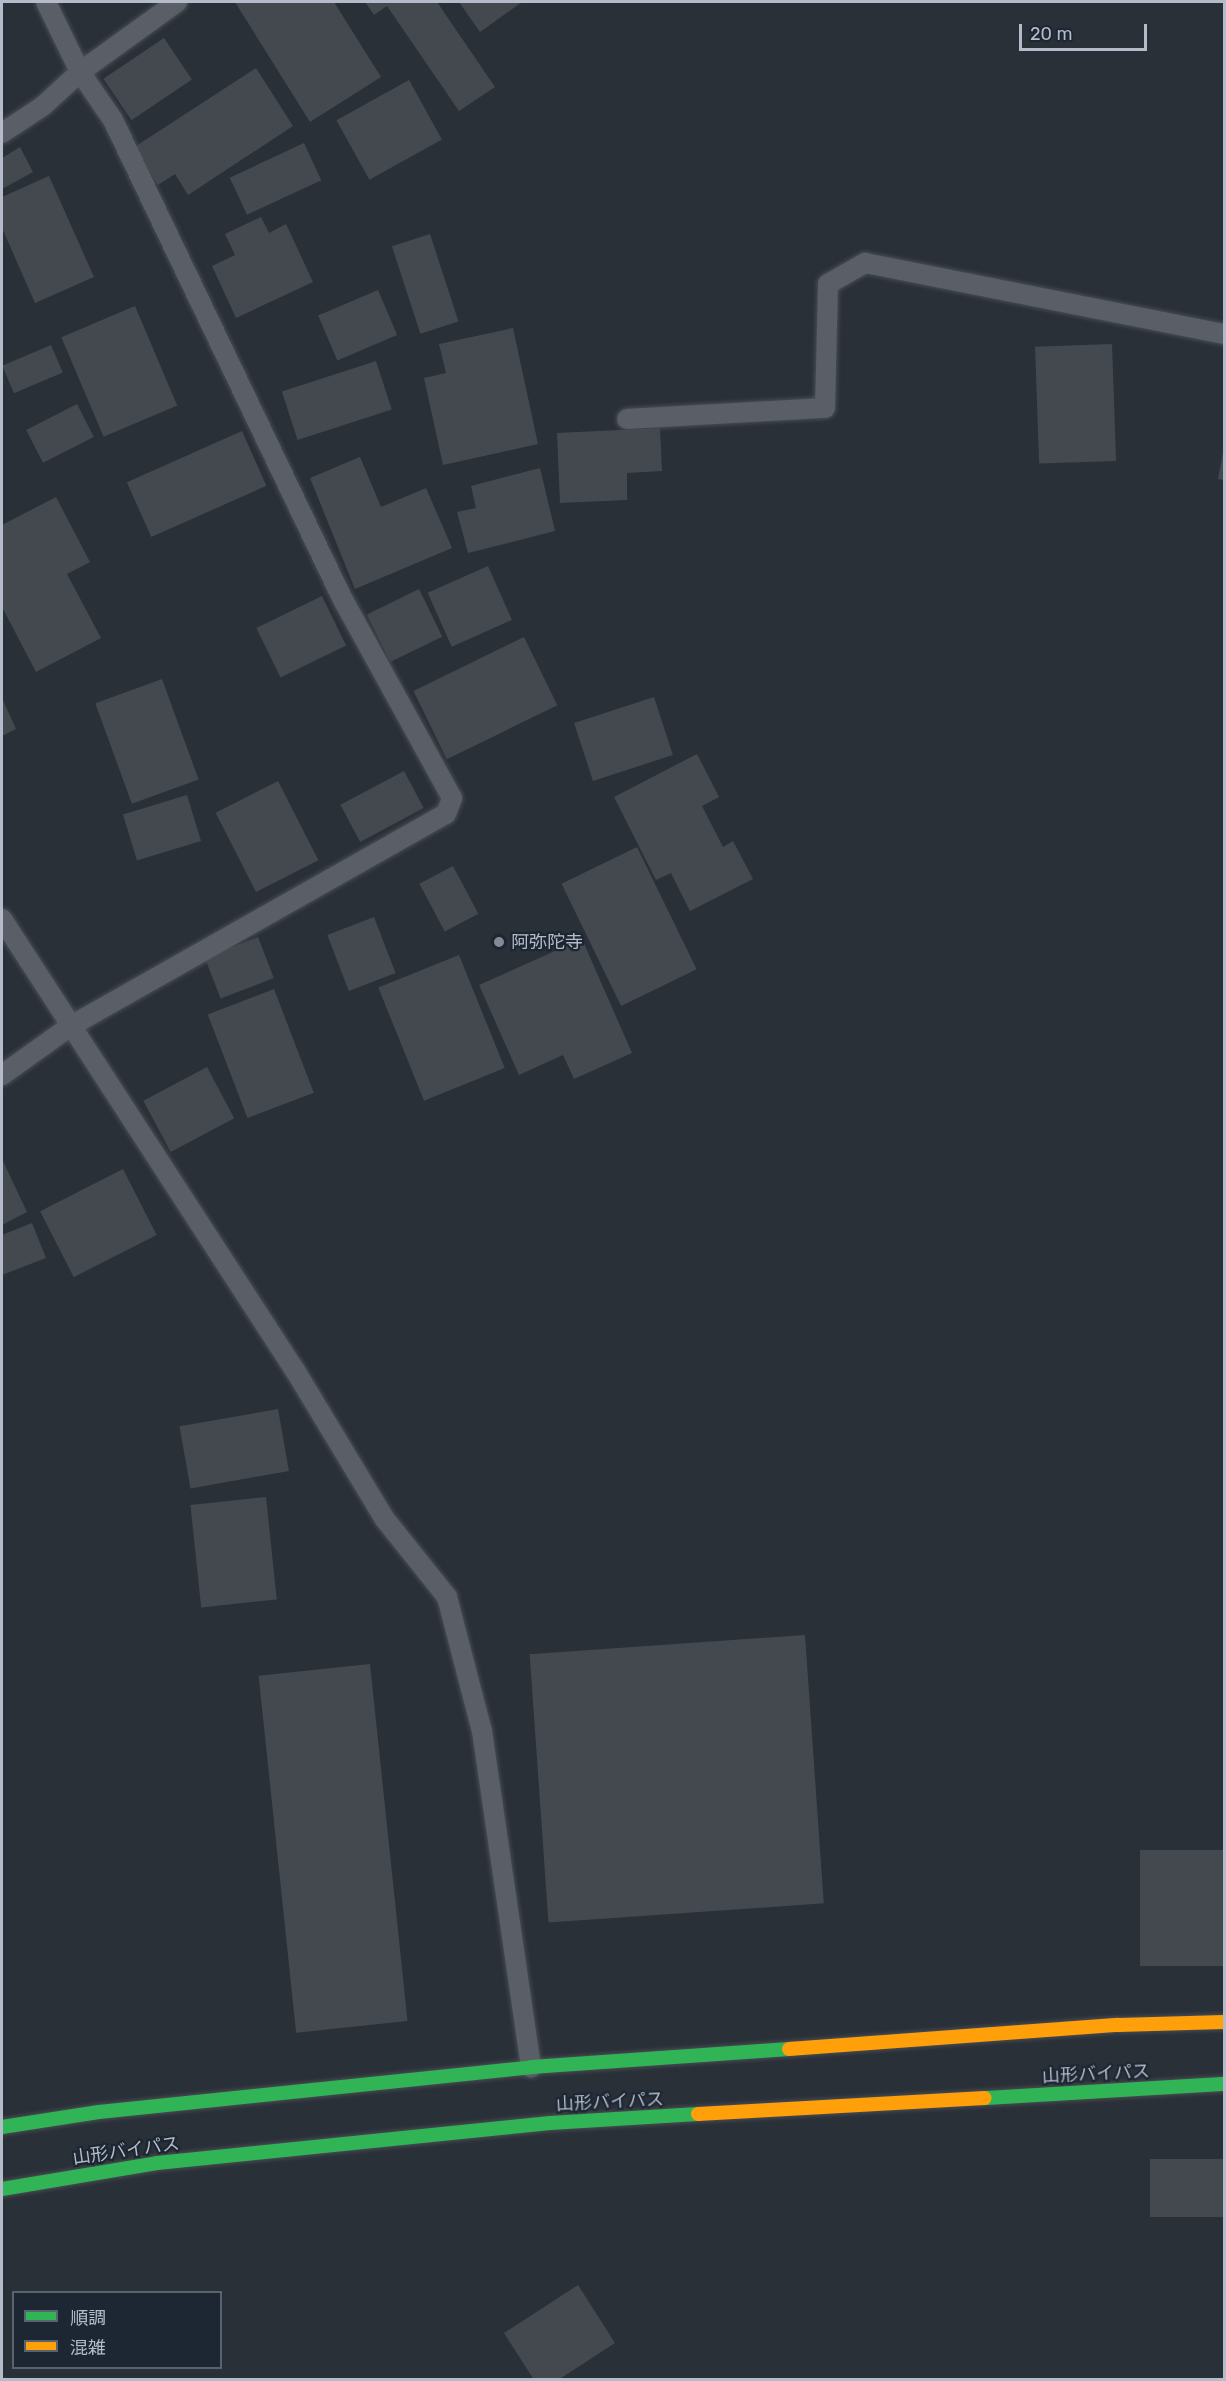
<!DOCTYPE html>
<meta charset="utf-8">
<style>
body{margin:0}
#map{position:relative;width:1226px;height:2381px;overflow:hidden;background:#2a3038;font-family:Rubik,"Noto Sans JP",sans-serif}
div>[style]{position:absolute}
.building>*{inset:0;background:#444950;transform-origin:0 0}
.roads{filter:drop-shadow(0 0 2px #484c53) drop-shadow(0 0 2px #484c53)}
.lane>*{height:20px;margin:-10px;padding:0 10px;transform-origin:10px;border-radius:10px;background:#5a5e66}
.fast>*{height:14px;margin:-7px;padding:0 7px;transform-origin:7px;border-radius:7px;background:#30b455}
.slow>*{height:14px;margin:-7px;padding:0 7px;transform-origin:7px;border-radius:7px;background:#ff9f0a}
.dots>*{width:16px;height:16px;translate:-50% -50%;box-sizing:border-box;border:3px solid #1d2633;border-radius:50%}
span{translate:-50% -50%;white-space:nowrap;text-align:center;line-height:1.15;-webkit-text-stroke:4.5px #1d2633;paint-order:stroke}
.poi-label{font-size:18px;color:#b4bcc9}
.left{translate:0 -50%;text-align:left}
.street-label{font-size:18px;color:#b4bcc9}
.frame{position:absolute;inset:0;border:3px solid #b4bcc9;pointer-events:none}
.legend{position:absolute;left:12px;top:2291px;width:210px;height:78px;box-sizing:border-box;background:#1d2633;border:2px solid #59626f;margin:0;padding:8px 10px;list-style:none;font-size:18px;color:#b4bcc9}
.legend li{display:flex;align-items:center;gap:12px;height:30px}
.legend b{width:30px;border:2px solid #59626f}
.scale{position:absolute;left:1019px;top:24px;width:128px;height:27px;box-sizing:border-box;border:3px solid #b4bcc9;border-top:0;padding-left:8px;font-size:18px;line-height:21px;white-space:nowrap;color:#b4bcc9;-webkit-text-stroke:4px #1d2633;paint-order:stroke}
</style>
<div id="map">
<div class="building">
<i style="clip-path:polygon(235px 2px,334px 2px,381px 77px,310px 122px)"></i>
<i style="clip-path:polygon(365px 2px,437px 2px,495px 87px,459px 111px,387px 6px,374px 15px)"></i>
<i style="clip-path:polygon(459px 2px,522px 2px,480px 32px)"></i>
<i style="left:164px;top:38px;width:50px;height:73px;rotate:56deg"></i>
<i style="clip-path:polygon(256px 68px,293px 126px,188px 195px,175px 174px,158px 185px,133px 148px)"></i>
<i style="left:409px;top:80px;width:68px;height:83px;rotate:61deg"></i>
<i style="left:304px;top:143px;width:41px;height:82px;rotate:65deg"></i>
<i style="clip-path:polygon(20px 147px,33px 172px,2px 189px,2px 158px)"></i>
<i style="clip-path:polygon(49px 176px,94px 277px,35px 303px,2px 228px,2px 197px)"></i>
<i style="clip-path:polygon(261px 217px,269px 233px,286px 224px,313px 282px,236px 318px,212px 266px,235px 255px,225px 234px)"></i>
<i style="left:430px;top:234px;width:92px;height:40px;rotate:72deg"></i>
<i style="left:378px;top:290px;width:49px;height:65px;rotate:67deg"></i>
<i style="left:135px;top:306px;width:108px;height:80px;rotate:67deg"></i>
<i style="clip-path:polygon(513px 328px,538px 444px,443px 465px,424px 378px,446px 373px,439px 344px)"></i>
<i style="left:1112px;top:344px;width:117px;height:77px;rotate:88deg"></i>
<i style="left:51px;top:345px;width:30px;height:53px;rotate:67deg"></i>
<i style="left:376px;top:361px;width:51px;height:99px;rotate:72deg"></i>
<i style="left:77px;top:404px;width:37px;height:57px;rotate:63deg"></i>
<i style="clip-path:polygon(660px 428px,662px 471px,627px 473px,627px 500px,560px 503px,557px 433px)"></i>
<i style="left:242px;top:431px;width:60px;height:126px;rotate:66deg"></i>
<i style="clip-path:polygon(1223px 452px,1224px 453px,1224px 480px,1218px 479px)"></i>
<i style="clip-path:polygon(360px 457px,381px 507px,426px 488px,452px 548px,355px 589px,310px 478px)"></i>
<i style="clip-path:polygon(540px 468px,555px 531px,468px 553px,457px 512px,476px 508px,471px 486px)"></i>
<i style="clip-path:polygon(56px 497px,90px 562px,67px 574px,101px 638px,36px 672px,2px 607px,2px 525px)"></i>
<i style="left:488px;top:566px;width:59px;height:66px;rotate:66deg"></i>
<i style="left:419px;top:589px;width:53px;height:58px;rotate:64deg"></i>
<i style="left:322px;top:596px;width:55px;height:73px;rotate:64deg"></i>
<i style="left:524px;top:637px;width:76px;height:123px;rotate:64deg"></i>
<i style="left:162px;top:679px;width:107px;height:71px;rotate:70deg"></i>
<i style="left:654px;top:697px;width:61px;height:84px;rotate:72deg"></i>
<i style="clip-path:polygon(2px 698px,16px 729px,2px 736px)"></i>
<i style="clip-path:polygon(697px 754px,719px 797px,702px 806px,723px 847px,733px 841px,753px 879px,690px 911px,671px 873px,656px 880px,614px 797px)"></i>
<i style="left:404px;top:771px;width:42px;height:72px;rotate:62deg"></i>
<i style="left:278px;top:781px;width:89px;height:70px;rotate:63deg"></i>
<i style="left:187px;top:795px;width:48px;height:67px;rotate:73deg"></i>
<i style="left:637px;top:847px;width:136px;height:84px;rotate:64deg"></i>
<i style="left:453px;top:866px;width:54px;height:38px;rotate:62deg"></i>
<i style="left:374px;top:917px;width:60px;height:50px;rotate:69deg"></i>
<i style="left:258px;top:937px;width:44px;height:57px;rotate:69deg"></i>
<i style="clip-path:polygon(582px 939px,632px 1053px,574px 1079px,563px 1055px,519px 1075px,479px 985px)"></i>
<i style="left:459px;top:955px;width:122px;height:87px;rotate:68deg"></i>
<i style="left:274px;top:989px;width:111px;height:71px;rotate:69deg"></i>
<i style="left:207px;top:1067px;width:58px;height:72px;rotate:62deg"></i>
<i style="clip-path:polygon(2px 1159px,27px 1212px,2px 1225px)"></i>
<i style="left:123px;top:1169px;width:74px;height:93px;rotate:63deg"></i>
<i style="clip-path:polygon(32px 1223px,46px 1258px,2px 1275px,2px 1235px)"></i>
<i style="left:278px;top:1409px;width:63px;height:100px;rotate:80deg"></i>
<i style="left:266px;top:1497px;width:103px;height:76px;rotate:84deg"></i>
<i style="left:805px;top:1635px;width:269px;height:276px;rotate:86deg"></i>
<i style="left:370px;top:1664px;width:359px;height:112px;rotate:84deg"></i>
<i style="left:1224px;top:1850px;width:116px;height:84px;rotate:90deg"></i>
<i style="left:1224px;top:2159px;width:58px;height:74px;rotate:90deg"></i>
<i style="clip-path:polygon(578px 2285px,615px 2343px,558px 2380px,534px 2380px,504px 2333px)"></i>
</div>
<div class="roads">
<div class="lane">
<i style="left:2px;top:133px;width:49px;rotate:-33.4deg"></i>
<i style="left:43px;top:106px;width:50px;rotate:-42.6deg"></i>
<i style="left:80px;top:72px;width:120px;rotate:-35.8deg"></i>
<i style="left:627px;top:419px;width:198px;rotate:-3.2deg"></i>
<i style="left:825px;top:408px;width:124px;rotate:-88.6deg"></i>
<i style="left:828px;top:284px;width:43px;rotate:-29.6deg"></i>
<i style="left:865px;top:263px;width:366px;rotate:11.2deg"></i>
<i style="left:2px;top:919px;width:540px;rotate:57.02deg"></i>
<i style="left:296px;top:1372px;width:170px;rotate:58.9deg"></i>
<i style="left:384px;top:1518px;width:101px;rotate:51.4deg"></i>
<i style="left:447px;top:1597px;width:138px;rotate:75.4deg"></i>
<i style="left:482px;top:1731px;width:340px;rotate:81.7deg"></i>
<i style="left:2px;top:1075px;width:82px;rotate:-35.6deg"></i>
<i style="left:69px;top:1027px;width:433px;rotate:-29.5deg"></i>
<i style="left:446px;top:814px;width:17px;rotate:-69deg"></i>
<i style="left:452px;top:798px;width:226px;rotate:-118.8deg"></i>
<i style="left:343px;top:600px;width:532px;rotate:-115.6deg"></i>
<i style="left:113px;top:120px;width:58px;rotate:-124.5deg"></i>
<i style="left:80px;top:72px;width:78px;rotate:-115.9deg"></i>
</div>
<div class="fast">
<i style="left:985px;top:2098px;width:239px;rotate:-3.4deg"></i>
<i style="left:2px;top:2127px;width:98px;rotate:-8.8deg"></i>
<i style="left:99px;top:2112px;width:434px;rotate:-5.9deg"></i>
<i style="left:531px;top:2067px;width:259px;rotate:-4deg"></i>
<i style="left:2px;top:2189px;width:157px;rotate:-9.5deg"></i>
<i style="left:157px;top:2163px;width:395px;rotate:-5.8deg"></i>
<i style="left:550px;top:2123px;width:148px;rotate:-3.5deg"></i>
</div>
<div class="slow">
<i style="left:789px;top:2049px;width:330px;rotate:-4.2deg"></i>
<i style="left:1118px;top:2025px;width:106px;rotate:-1.6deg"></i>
<i style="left:698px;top:2114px;width:287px;rotate:-3.2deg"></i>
</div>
</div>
<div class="dots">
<i style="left:499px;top:942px;background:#848b96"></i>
</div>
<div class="poi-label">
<span class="left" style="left:511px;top:942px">阿弥陀寺</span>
</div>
<div class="street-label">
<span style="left:1096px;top:2074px;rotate:-3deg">山形バイパス</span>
<span style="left:610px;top:2102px;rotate:-3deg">山形バイパス</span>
<span style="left:126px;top:2151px;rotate:-8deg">山形バイパス</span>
</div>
<div class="frame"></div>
<ul class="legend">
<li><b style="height:8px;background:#30b455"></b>順調</li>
<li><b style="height:8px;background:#ff9f0a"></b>混雑</li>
</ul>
<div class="scale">20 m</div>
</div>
